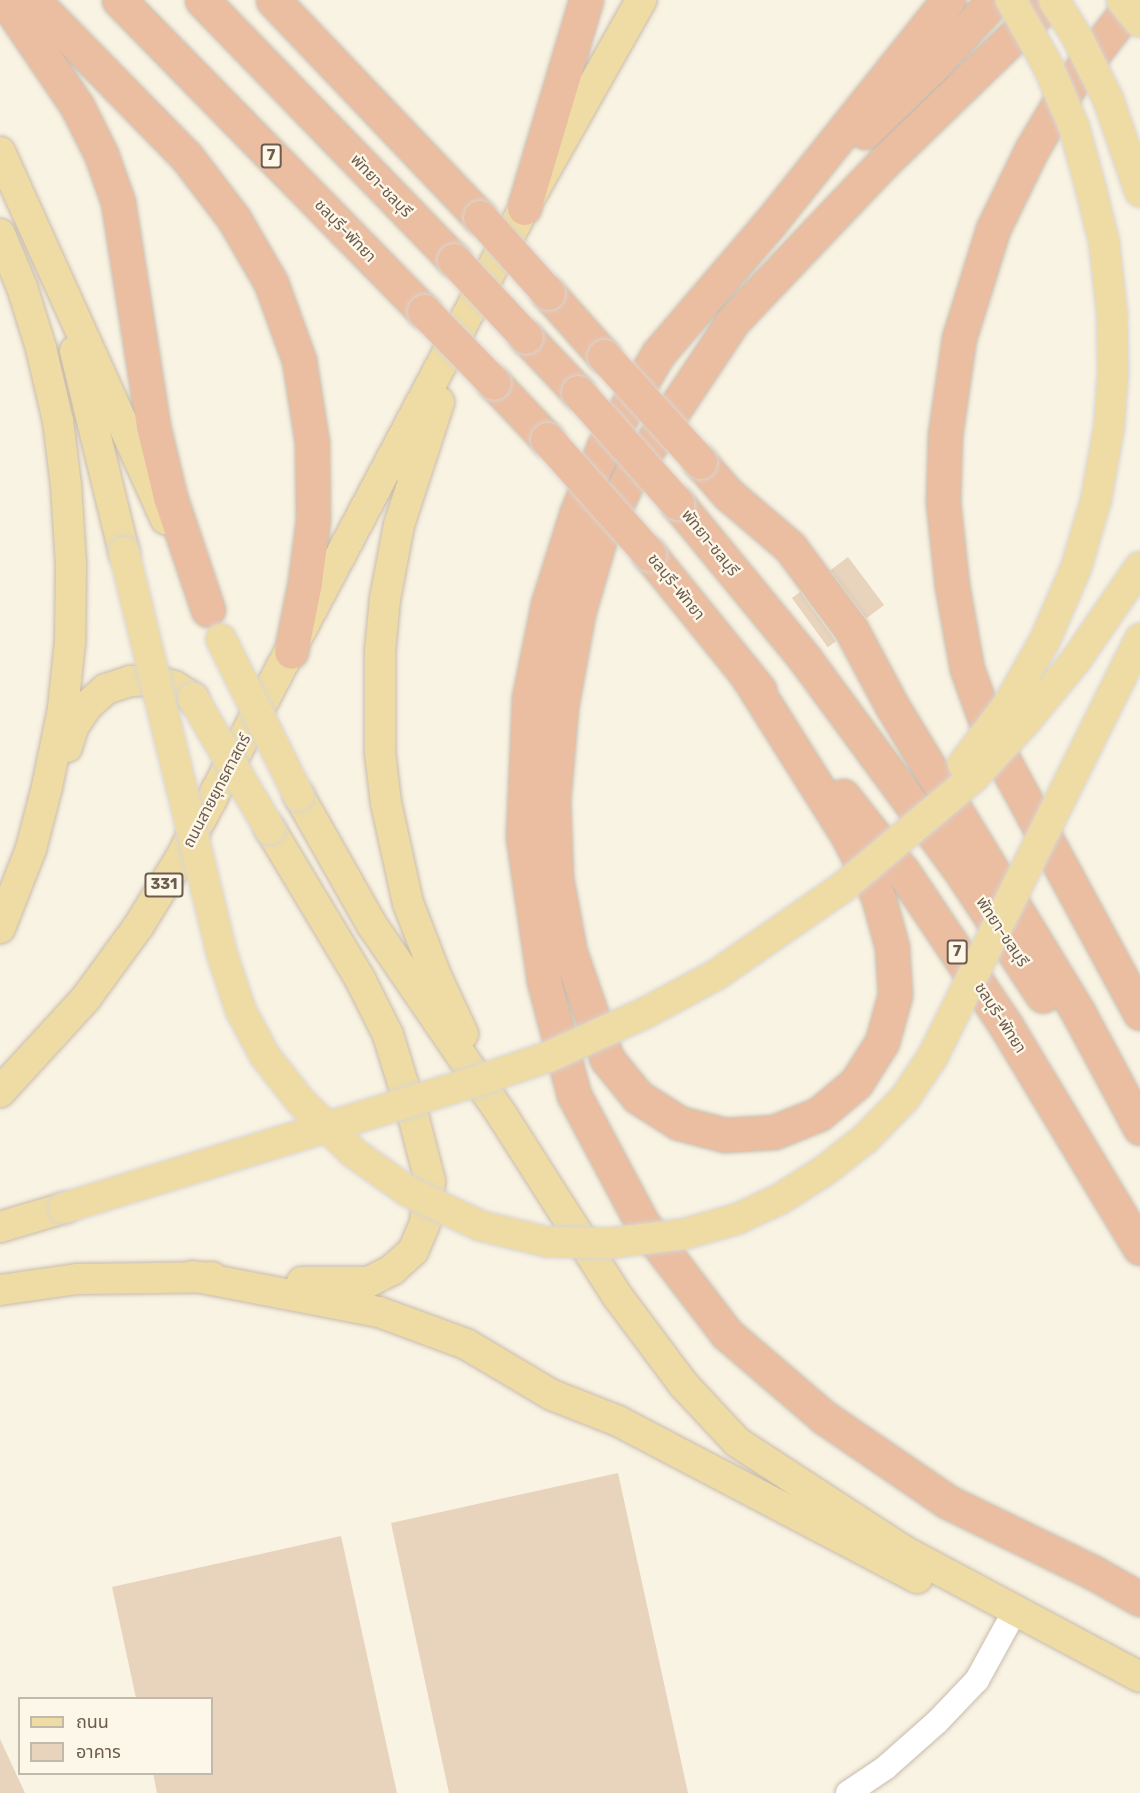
<!DOCTYPE html>
<meta charset="utf-8">
<style>
body{margin:0}
#map{position:relative;width:1140px;height:1793px;overflow:hidden;background:#f9f3e3;font-family:Rubik,"Noto Sans Thai",sans-serif}
div>[style]{position:absolute}
.building>*{inset:0;background:#e8d3bd;transform-origin:0 0}
.roads{filter:drop-shadow(0 0 2px #c8bbac) drop-shadow(0 0 2px #c8bbac)}
.minor>*{height:24px;margin:-12px;padding:0 12px;transform-origin:12px;border-radius:12px;background:#fff}
.major>*{height:30px;margin:-15px;padding:0 15px;transform-origin:15px;border-radius:15px;background:#efdca4}
.highway>*{height:33px;margin:-16.5px;padding:0 16.5px;transform-origin:16.5px;border-radius:16.5px;background:#ebbea2}
.bridges{filter:drop-shadow(0 0 2px #d9d5d1) drop-shadow(0 0 2px #d9d5d1)}
.major-bridge>*{height:30px;margin:-15px;padding:0 15px;transform-origin:15px;border-radius:15px;background:#efdca4}
.highway-bridge>*{height:33px;margin:-16.5px;padding:0 16.5px;transform-origin:16.5px;border-radius:16.5px;background:#ebbea2}
span{translate:-50% -50%;white-space:nowrap;text-align:center;line-height:1.15;-webkit-text-stroke:4.5px #fcf7e9;paint-order:stroke}
.shield-label span{padding:2px 4px;background:#fcf7e9;border:2px solid;border-radius:4px;-webkit-text-stroke-width:0}
.shield-label{font-size:15px;color:#6d5c4d;font-weight:700}
.street-label{font-size:16px;color:#6d5c4d}
.legend{position:absolute;left:18px;top:1697px;width:195px;height:78px;box-sizing:border-box;background:#fcf7e9;border:2px solid #c3b9ab;margin:0;padding:8px 10px;list-style:none;font-size:18px;color:#6d5c4d}
.legend li{display:flex;align-items:center;gap:12px;height:30px}
.legend b{width:30px;border:2px solid #c3b9ab}
</style>
<div id="map">
<div class="building">
<i style="left:848px;top:557px;width:60px;height:22px;rotate:53deg"></i>
<i style="left:800px;top:592px;width:61px;height:10px;rotate:54deg"></i>
<i style="clip-path:polygon(618px 1473px,688px 1793px,449px 1793px,391px 1523px)"></i>
<i style="clip-path:polygon(341px 1536px,397px 1793px,157px 1793px,153px 1773px,212px 1773px,212px 1698px,136px 1698px,112px 1587px)"></i>
<i style="clip-path:polygon(0 1739px,25px 1793px,0 1793px)"></i>
</div>
<div class="roads">
<div class="minor">
<i style="left:848px;top:1793px;width:45px;rotate:-34deg"></i>
<i style="left:885px;top:1768px;width:69px;rotate:-41.5deg"></i>
<i style="left:937px;top:1722px;width:58px;rotate:-46.4deg"></i>
<i style="left:977px;top:1680px;width:68px;rotate:-61.2deg"></i>
</div>
<div class="major">
<i style="left:0;top:152px;width:403px;rotate:65.7deg"></i>
<i style="left:0;top:234px;width:57px;rotate:67.5deg"></i>
<i style="left:22px;top:287px;width:64px;rotate:72.7deg"></i>
<i style="left:41px;top:348px;width:75px;rotate:76.9deg"></i>
<i style="left:58px;top:421px;width:64px;rotate:82.9deg"></i>
<i style="left:66px;top:485px;width:80px;rotate:86.4deg"></i>
<i style="left:71px;top:565px;width:77px;rotate:90.7deg"></i>
<i style="left:70px;top:642px;width:67px;rotate:96deg"></i>
<i style="left:63px;top:709px;width:80px;rotate:101.6deg"></i>
<i style="left:47px;top:787px;width:64px;rotate:104.5deg"></i>
<i style="left:31px;top:849px;width:85px;rotate:111.4deg"></i>
<i style="left:75px;top:351px;width:207px;rotate:76.3deg"></i>
<i style="left:439px;top:402px;width:129px;rotate:108deg"></i>
<i style="left:399px;top:525px;width:75px;rotate:100.7deg"></i>
<i style="left:385px;top:599px;width:52px;rotate:95.5deg"></i>
<i style="left:380px;top:651px;width:102px;rotate:90deg"></i>
<i style="left:380px;top:753px;width:50px;rotate:83.2deg"></i>
<i style="left:386px;top:803px;width:102px;rotate:77.6deg"></i>
<i style="left:408px;top:903px;width:78px;rotate:69deg"></i>
<i style="left:436px;top:976px;width:64px;rotate:65deg"></i>
<i style="left:67px;top:747px;width:21px;rotate:-73deg"></i>
<i style="left:73px;top:727px;width:25px;rotate:-56deg"></i>
<i style="left:87px;top:706px;width:25px;rotate:-42deg"></i>
<i style="left:106px;top:689px;width:25px;rotate:-18deg"></i>
<i style="left:130px;top:681px;width:23px;rotate:-2deg"></i>
<i style="left:153px;top:680px;width:22px;rotate:16deg"></i>
<i style="left:174px;top:686px;width:22px;rotate:32deg"></i>
<i style="left:299px;top:796px;width:148px;rotate:60.5deg"></i>
<i style="left:372px;top:925px;width:230px;rotate:55.6deg"></i>
<i style="left:502px;top:1115px;width:216px;rotate:57.5deg"></i>
<i style="left:618px;top:1297px;width:109px;rotate:53.2deg"></i>
<i style="left:683px;top:1384px;width:79px;rotate:47deg"></i>
<i style="left:737px;top:1442px;width:202px;rotate:33.1deg"></i>
<i style="left:906px;top:1552px;width:265px;rotate:28.1deg"></i>
<i style="left:270px;top:829px;width:175px;rotate:59deg"></i>
<i style="left:360px;top:979px;width:63px;rotate:63.4deg"></i>
<i style="left:388px;top:1035px;width:88px;rotate:72.8deg"></i>
<i style="left:414px;top:1119px;width:64px;rotate:75.5deg"></i>
<i style="left:430px;top:1181px;width:42px;rotate:96.8deg"></i>
<i style="left:425px;top:1223px;width:30px;rotate:113deg"></i>
<i style="left:413px;top:1251px;width:28px;rotate:138deg"></i>
<i style="left:392px;top:1270px;width:27px;rotate:153deg"></i>
<i style="left:368px;top:1282px;width:66px;rotate:180deg"></i>
<i style="left:0;top:1092px;width:127px;rotate:-47.5deg"></i>
<i style="left:86px;top:998px;width:88px;rotate:-53.8deg"></i>
<i style="left:138px;top:927px;width:82px;rotate:-58.4deg"></i>
<i style="left:181px;top:857px;width:734px;rotate:-62.14deg"></i>
<i style="left:524px;top:208px;width:239px;rotate:-60.6deg"></i>
<i style="left:0;top:1227px;width:67px;rotate:-16.5deg"></i>
<i style="left:192px;top:1276px;width:190px;rotate:10.9deg"></i>
<i style="left:379px;top:1312px;width:93px;rotate:20.2deg"></i>
<i style="left:466px;top:1344px;width:100px;rotate:30.7deg"></i>
<i style="left:552px;top:1395px;width:71px;rotate:21.5deg"></i>
<i style="left:618px;top:1421px;width:338px;rotate:27.7deg"></i>
<i style="left:0;top:1290px;width:78px;rotate:-8.1deg"></i>
<i style="left:77px;top:1279px;width:135px;rotate:-0.8deg"></i>
</div>
<div class="highway">
<i style="left:5px;top:0;width:128px;rotate:55.8deg"></i>
<i style="left:77px;top:106px;width:54px;rotate:63.4deg"></i>
<i style="left:101px;top:154px;width:51px;rotate:70.5deg"></i>
<i style="left:118px;top:202px;width:227px;rotate:81.1deg"></i>
<i style="left:153px;top:426px;width:73px;rotate:76.5deg"></i>
<i style="left:170px;top:497px;width:119px;rotate:71.4deg"></i>
<i style="left:33px;top:0;width:219px;rotate:45.6deg"></i>
<i style="left:186px;top:156px;width:79px;rotate:52.7deg"></i>
<i style="left:234px;top:219px;width:74px;rotate:60deg"></i>
<i style="left:271px;top:283px;width:82px;rotate:70deg"></i>
<i style="left:299px;top:360px;width:83px;rotate:81deg"></i>
<i style="left:312px;top:442px;width:78px;rotate:89.3deg"></i>
<i style="left:313px;top:520px;width:63px;rotate:97.4deg"></i>
<i style="left:305px;top:582px;width:71px;rotate:101.3deg"></i>
<i style="left:119px;top:0;width:436px;rotate:45.6deg"></i>
<i style="left:202px;top:0;width:362px;rotate:45.9deg"></i>
<i style="left:273px;top:0;width:300px;rotate:46.4deg"></i>
<i style="left:948px;top:0;width:287px;rotate:128.6deg"></i>
<i style="left:769px;top:224px;width:171px;rotate:130.5deg"></i>
<i style="left:658px;top:354px;width:107px;rotate:120.4deg"></i>
<i style="left:604px;top:446px;width:71px;rotate:112.2deg"></i>
<i style="left:577px;top:512px;width:96px;rotate:107.5deg"></i>
<i style="left:548px;top:604px;width:96px;rotate:101.4deg"></i>
<i style="left:529px;top:698px;width:139px;rotate:92.5deg"></i>
<i style="left:523px;top:837px;width:146px;rotate:81.7deg"></i>
<i style="left:544px;top:981px;width:118px;rotate:75.3deg"></i>
<i style="left:574px;top:1095px;width:145px;rotate:62deg"></i>
<i style="left:642px;top:1223px;width:140px;rotate:52.6deg"></i>
<i style="left:727px;top:1334px;width:129px;rotate:40.6deg"></i>
<i style="left:825px;top:1418px;width:149px;rotate:34.3deg"></i>
<i style="left:948px;top:1502px;width:160px;rotate:25.9deg"></i>
<i style="left:1092px;top:1572px;width:55px;rotate:29.4deg"></i>
<i style="left:1135px;top:0;width:101px;rotate:127.8deg"></i>
<i style="left:1073px;top:80px;width:80px;rotate:120.7deg"></i>
<i style="left:1032px;top:149px;width:89px;rotate:116deg"></i>
<i style="left:993px;top:229px;width:114px;rotate:107.3deg"></i>
<i style="left:959px;top:338px;width:98px;rotate:98.2deg"></i>
<i style="left:945px;top:435px;width:67px;rotate:91.7deg"></i>
<i style="left:943px;top:502px;width:84px;rotate:83.9deg"></i>
<i style="left:952px;top:586px;width:84px;rotate:79.8deg"></i>
<i style="left:967px;top:669px;width:77px;rotate:70.1deg"></i>
<i style="left:993px;top:741px;width:309px;rotate:61.6deg"></i>
<i style="left:865px;top:132px;width:92px;rotate:-44.1deg"></i>
<i style="left:931px;top:68px;width:93px;rotate:-47.2deg"></i>
<i style="left:524px;top:208px;width:217px;rotate:-73.4deg"></i>
<i style="left:548px;top:293px;width:84px;rotate:48.4deg"></i>
<i style="left:526px;top:337px;width:76px;rotate:46.6deg"></i>
<i style="left:494px;top:383px;width:77px;rotate:46.6deg"></i>
<i style="left:700px;top:462px;width:43px;rotate:48.8deg"></i>
<i style="left:728px;top:494px;width:82px;rotate:40.5deg"></i>
<i style="left:790px;top:547px;width:102px;rotate:53.4deg"></i>
<i style="left:851px;top:629px;width:87px;rotate:62deg"></i>
<i style="left:892px;top:706px;width:360px;rotate:58.7deg"></i>
<i style="left:1079px;top:1014px;width:129px;rotate:61.8deg"></i>
<i style="left:677px;top:503px;width:202px;rotate:50.6deg"></i>
<i style="left:805px;top:659px;width:258px;rotate:53.7deg"></i>
<i style="left:958px;top:867px;width:154px;rotate:56.6deg"></i>
<i style="left:649px;top:554px;width:175px;rotate:51deg"></i>
<i style="left:746px;top:674px;width:191px;rotate:57.8deg"></i>
<i style="left:848px;top:836px;width:67px;rotate:63.4deg"></i>
<i style="left:878px;top:896px;width:53px;rotate:74.6deg"></i>
<i style="left:892px;top:947px;width:48px;rotate:86.4deg"></i>
<i style="left:895px;top:995px;width:49px;rotate:105.5deg"></i>
<i style="left:882px;top:1042px;width:49px;rotate:122.4deg"></i>
<i style="left:856px;top:1083px;width:48px;rotate:140deg"></i>
<i style="left:819px;top:1114px;width:48px;rotate:158.2deg"></i>
<i style="left:774px;top:1132px;width:49px;rotate:176.5deg"></i>
<i style="left:725px;top:1135px;width:48px;rotate:-165.4deg"></i>
<i style="left:679px;top:1123px;width:49px;rotate:-147.6deg"></i>
<i style="left:638px;top:1097px;width:49px;rotate:-129.2deg"></i>
<i style="left:607px;top:1059px;width:112px;rotate:-109.2deg"></i>
<i style="left:570px;top:953px;width:76px;rotate:-100.6deg"></i>
<i style="left:556px;top:878px;width:77px;rotate:-92.2deg"></i>
<i style="left:553px;top:801px;width:94px;rotate:-85.1deg"></i>
<i style="left:561px;top:707px;width:96px;rotate:-79.7deg"></i>
<i style="left:578px;top:613px;width:75px;rotate:-73.7deg"></i>
<i style="left:599px;top:541px;width:74px;rotate:-64.5deg"></i>
<i style="left:631px;top:474px;width:184px;rotate:-56.3deg"></i>
<i style="left:733px;top:321px;width:216px;rotate:-46.5deg"></i>
<i style="left:882px;top:164px;width:235px;rotate:-44.1deg"></i>
<i style="left:843px;top:796px;width:97px;rotate:51.7deg"></i>
<i style="left:903px;top:872px;width:185px;rotate:56.2deg"></i>
<i style="left:1006px;top:1026px;width:259px;rotate:58.9deg"></i>
</div>
</div>
<div class="bridges">
<div class="major-bridge">
<i style="left:1054px;top:0;width:44px;rotate:58.1deg"></i>
<i style="left:1077px;top:37px;width:69px;rotate:63.4deg"></i>
<i style="left:1108px;top:99px;width:98px;rotate:71deg"></i>
<i style="left:1122px;top:0;width:28px;rotate:51deg"></i>
<i style="left:124px;top:552px;width:414px;rotate:76.3deg"></i>
<i style="left:222px;top:954px;width:60px;rotate:71.6deg"></i>
<i style="left:241px;top:1011px;width:51px;rotate:61.9deg"></i>
<i style="left:265px;top:1056px;width:60px;rotate:51.8deg"></i>
<i style="left:302px;top:1103px;width:72px;rotate:43.9deg"></i>
<i style="left:354px;top:1153px;width:67px;rotate:35.3deg"></i>
<i style="left:409px;top:1192px;width:80px;rotate:25.3deg"></i>
<i style="left:481px;top:1226px;width:69px;rotate:13.4deg"></i>
<i style="left:548px;top:1242px;width:63px;rotate:0.9deg"></i>
<i style="left:611px;top:1243px;width:74px;rotate:-7deg"></i>
<i style="left:684px;top:1234px;width:55px;rotate:-15.8deg"></i>
<i style="left:737px;top:1219px;width:47px;rotate:-24.9deg"></i>
<i style="left:780px;top:1199px;width:52px;rotate:-32.5deg"></i>
<i style="left:824px;top:1171px;width:52px;rotate:-38deg"></i>
<i style="left:865px;top:1139px;width:57px;rotate:-45.7deg"></i>
<i style="left:905px;top:1098px;width:50px;rotate:-56.3deg"></i>
<i style="left:933px;top:1056px;width:466px;rotate:-63.6deg"></i>
<i style="left:221px;top:639px;width:175px;rotate:63.6deg"></i>
<i style="left:193px;top:698px;width:152px;rotate:59.6deg"></i>
<i style="left:963px;top:764px;width:74px;rotate:-52.7deg"></i>
<i style="left:1008px;top:705px;width:75px;rotate:-60.4deg"></i>
<i style="left:1045px;top:640px;width:78px;rotate:-66.7deg"></i>
<i style="left:1076px;top:568px;width:71px;rotate:-73.6deg"></i>
<i style="left:1096px;top:500px;width:74px;rotate:-79.9deg"></i>
<i style="left:1109px;top:427px;width:55px;rotate:-85.8deg"></i>
<i style="left:1113px;top:372px;width:59px;rotate:-91deg"></i>
<i style="left:1112px;top:313px;width:71px;rotate:-96.4deg"></i>
<i style="left:1104px;top:242px;width:55px;rotate:-103.8deg"></i>
<i style="left:1091px;top:189px;width:64px;rotate:-105.3deg"></i>
<i style="left:1074px;top:127px;width:66px;rotate:-113.1deg"></i>
<i style="left:1048px;top:66px;width:76px;rotate:-119.3deg"></i>
<i style="left:64px;top:1208px;width:426px;rotate:-17.1deg"></i>
<i style="left:471px;top:1083px;width:81px;rotate:-18.7deg"></i>
<i style="left:548px;top:1057px;width:109px;rotate:-24.4deg"></i>
<i style="left:647px;top:1012px;width:78px;rotate:-28.2deg"></i>
<i style="left:716px;top:975px;width:155px;rotate:-34.7deg"></i>
<i style="left:843px;top:887px;width:170px;rotate:-40deg"></i>
<i style="left:973px;top:778px;width:76px;rotate:-47.1deg"></i>
<i style="left:1025px;top:722px;width:80px;rotate:-50.6deg"></i>
<i style="left:1076px;top:660px;width:113px;rotate:-55.5deg"></i>
</div>
<div class="highway-bridge">
<i style="left:480px;top:217px;width:102px;rotate:48.2deg"></i>
<i style="left:454px;top:260px;width:105px;rotate:46.9deg"></i>
<i style="left:424px;top:311px;width:100px;rotate:45.8deg"></i>
<i style="left:604px;top:356px;width:143px;rotate:47.8deg"></i>
<i style="left:578px;top:392px;width:149px;rotate:48.3deg"></i>
<i style="left:547px;top:439px;width:154px;rotate:48.4deg"></i>
</div>
</div>
<div class="shield-label">
<span style="left:271px;top:156px">7</span>
<span style="left:164px;top:885px">331</span>
<span style="left:957px;top:952px">7</span>
</div>
<div class="street-label">
<span style="left:381px;top:186px;rotate:46deg">พัทยา-ชลบุรี</span>
<span style="left:345px;top:231px;rotate:46deg">ชลบุรี-พัทยา</span>
<span style="left:710px;top:543px;rotate:51deg">พัทยา-ชลบุรี</span>
<span style="left:676px;top:587px;rotate:51deg">ชลบุรี-พัทยา</span>
<span style="left:217px;top:791px;rotate:-62deg">ถนนสายยุทธศาสตร์</span>
<span style="left:1002px;top:932px;rotate:56deg">พัทยา-ชลบุรี</span>
<span style="left:1000px;top:1018px;rotate:57deg">ชลบุรี-พัทยา</span>
</div>
<ul class="legend">
<li><b style="height:8px;background:#efdca4"></b>ถนน</li>
<li><b style="height:16px;background:#e8d3bd"></b>อาคาร</li>
</ul>
</div>
